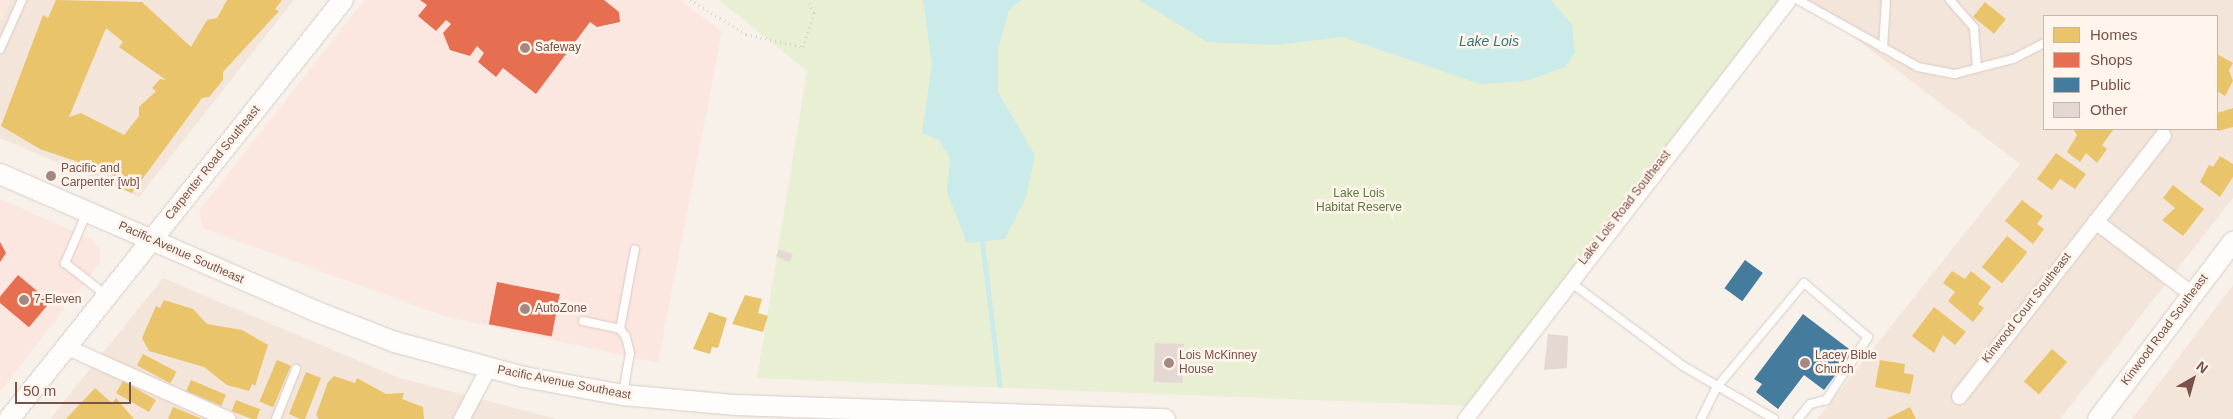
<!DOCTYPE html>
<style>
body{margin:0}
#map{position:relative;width:2233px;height:419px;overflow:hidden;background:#f8f1ea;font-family:Helvetica,sans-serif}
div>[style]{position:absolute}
.residential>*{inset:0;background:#f4e5da}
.commercial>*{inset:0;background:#fce6e0}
.green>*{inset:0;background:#e8efd3}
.water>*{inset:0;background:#caebe9}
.homes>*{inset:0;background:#e9c46a;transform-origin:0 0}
.shops>*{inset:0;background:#e76f51;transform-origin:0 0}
.public>*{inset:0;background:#457b9d;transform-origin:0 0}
.stream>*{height:4.5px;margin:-2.25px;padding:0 2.25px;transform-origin:2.25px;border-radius:2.25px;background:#caebe9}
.building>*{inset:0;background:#e5d7d1;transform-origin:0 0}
.path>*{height:2.5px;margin-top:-1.25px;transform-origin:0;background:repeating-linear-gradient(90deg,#dbd0cc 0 1px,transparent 0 5px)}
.roads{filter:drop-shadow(0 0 1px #d6ccc7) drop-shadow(0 0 1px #d6ccc7)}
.lane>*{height:8px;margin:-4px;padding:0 4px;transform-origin:4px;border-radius:4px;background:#fefdfc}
.street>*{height:15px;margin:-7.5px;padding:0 7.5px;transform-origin:7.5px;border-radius:7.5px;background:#fefdfc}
.secondary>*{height:20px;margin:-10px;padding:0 10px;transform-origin:10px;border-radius:10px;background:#fefdfc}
.dots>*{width:14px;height:14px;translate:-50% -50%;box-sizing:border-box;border:2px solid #fff5ec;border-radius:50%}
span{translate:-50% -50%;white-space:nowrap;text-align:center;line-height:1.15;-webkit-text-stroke:5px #fff5ec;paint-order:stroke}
.poi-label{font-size:12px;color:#795147}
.left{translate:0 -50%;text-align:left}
.street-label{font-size:12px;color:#795147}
.park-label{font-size:12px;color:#587a3c}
.water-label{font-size:14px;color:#377678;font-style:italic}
.legend{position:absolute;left:2043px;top:15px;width:175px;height:115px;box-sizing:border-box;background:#fff5ec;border:1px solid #c9b3aa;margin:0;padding:6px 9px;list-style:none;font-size:15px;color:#795147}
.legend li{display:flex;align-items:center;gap:10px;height:25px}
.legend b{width:25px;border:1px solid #c9b3aa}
.north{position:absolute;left:2168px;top:354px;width:50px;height:50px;-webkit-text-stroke:4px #fff5ec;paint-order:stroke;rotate:38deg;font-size:14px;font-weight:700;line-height:20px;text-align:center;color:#795147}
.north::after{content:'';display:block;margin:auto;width:18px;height:22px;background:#795147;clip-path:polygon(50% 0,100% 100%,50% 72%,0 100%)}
.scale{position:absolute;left:15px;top:382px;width:116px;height:22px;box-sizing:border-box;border:2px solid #795147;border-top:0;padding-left:6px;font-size:15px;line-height:18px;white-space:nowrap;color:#795147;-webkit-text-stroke:4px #fff5ec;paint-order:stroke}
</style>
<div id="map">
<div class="residential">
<i style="clip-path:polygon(11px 0,294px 0,139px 197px,0 138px,0 22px)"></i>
<i style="clip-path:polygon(evenodd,1805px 0,2233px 0,2233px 198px,2060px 419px,1817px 419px,2020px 164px,1805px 0,2044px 16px,2217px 16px,2217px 129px,2044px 129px,2044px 16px)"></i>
<i style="clip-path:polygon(163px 278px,399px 378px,557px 419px,50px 419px)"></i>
<i style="clip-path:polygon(2233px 285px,2233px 419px,2132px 419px)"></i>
</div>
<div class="commercial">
<i style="clip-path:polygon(0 0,11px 0,0 22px)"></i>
<i style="clip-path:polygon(364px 0,680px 0,722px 32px,658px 363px,447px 317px,202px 228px,199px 211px)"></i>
<i style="clip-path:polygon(0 199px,92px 239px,100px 250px,99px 264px,0 392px)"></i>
</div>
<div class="green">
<i style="clip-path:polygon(719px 0,1779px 0,1468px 406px,757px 378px,807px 71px)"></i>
</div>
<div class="water">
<i style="clip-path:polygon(923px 0,1022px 0,1009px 10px,998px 48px,998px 92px,1035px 155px,1026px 197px,1005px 239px,967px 243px,947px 192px,950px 158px,939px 140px,922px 133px,932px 64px)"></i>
<i style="clip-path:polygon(1139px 0,1551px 0,1572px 24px,1575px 53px,1565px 67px,1525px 81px,1480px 84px,1342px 37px,1276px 45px,1207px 42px)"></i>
</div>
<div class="homes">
<i style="clip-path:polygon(evenodd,56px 0,142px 2px,191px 47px,207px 20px,217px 18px,227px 0,282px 0,275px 9px,279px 11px,223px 72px,223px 80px,209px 97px,202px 98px,132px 193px,123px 189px,126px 182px,105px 171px,40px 149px,1px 126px,43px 15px,48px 18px,56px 0,106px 28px,123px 42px,119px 47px,166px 80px,160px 79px,152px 88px,156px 91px,139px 107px,139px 116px,124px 135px,81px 113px,69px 117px,106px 28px)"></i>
<i style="left:1985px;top:2px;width:27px;height:19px;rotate:39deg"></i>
<i style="clip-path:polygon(2217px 54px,2233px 63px,2229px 70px,2233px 81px,2225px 96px,2217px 91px)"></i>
<i style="clip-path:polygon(2233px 108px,2233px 127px,2218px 131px,2217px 113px)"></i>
<i style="clip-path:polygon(2073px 129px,2114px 129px,2102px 145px,2107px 149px,2097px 163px,2086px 153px,2080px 162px,2067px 152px,2077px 135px)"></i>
<i style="clip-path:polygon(2056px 153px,2086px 174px,2075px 189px,2060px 179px,2052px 190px,2037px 179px)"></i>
<i style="clip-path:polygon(2220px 156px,2233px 164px,2233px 177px,2220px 197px,2200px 182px,2209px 165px,2213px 167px)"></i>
<i style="clip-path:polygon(2173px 185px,2204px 209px,2183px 236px,2162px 220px,2175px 208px,2163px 198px)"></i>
<i style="clip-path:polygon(2022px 200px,2043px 216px,2037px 224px,2044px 229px,2033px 244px,2005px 221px)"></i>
<i style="left:2007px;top:236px;width:26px;height:40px;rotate:39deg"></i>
<i style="clip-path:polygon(1952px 271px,1965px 279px,1971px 271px,1991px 287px,1978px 304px,1984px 308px,1973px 322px,1948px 301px,1955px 292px,1943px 283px)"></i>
<i style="clip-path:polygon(745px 295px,762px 299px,758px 313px,768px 316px,763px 332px,732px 324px)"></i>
<i style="clip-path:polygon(164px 300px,193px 309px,207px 324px,242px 330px,268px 345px,255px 386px,252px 384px,249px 391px,227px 385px,204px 367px,149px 351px,142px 338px,156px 306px,160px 308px)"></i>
<i style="clip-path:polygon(1934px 307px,1966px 332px,1955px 345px,1943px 335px,1934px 353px,1912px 336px)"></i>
<i style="clip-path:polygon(709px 312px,727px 318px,718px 348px,712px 347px,710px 354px,693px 349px)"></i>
<i style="left:2052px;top:349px;width:20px;height:43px;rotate:41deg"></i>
<i style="left:143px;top:354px;width:38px;height:13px;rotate:28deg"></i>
<i style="left:277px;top:360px;width:15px;height:45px;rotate:23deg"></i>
<i style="clip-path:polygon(1880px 360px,1905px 364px,1904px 373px,1914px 375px,1910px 394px,1875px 387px)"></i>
<i style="clip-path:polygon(306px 372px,321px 378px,305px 419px,300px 419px,289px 414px)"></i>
<i style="clip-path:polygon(334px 376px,355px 383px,357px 378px,386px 394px,404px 393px,402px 399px,423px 407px,424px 419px,319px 419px,316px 415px,328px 382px)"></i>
<i style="left:191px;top:380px;width:38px;height:12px;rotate:23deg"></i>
<i style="left:123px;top:381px;width:38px;height:14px;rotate:30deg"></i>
<i style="clip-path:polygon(95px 388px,112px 403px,116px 398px,134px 419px,66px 419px)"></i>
<i style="left:236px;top:400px;width:26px;height:12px;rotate:21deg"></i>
<i style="clip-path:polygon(173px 407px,202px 419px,168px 419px)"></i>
<i style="clip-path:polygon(1910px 407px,1916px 419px,1886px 419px)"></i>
</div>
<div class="shops">
<i style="clip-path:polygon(420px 0,604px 0,619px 12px,620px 22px,597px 27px,590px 22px,536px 94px,503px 68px,496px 77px,478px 62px,484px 53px,477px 46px,470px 56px,450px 50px,443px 33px,451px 24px,446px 20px,436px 31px,418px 16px,427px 5px)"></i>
<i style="clip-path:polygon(0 242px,6px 253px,0 262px)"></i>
<i style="left:18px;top:275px;width:42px;height:33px;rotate:40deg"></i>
<i style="left:497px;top:282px;width:64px;height:43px;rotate:11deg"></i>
</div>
<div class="public">
<i style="left:1745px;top:260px;width:22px;height:35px;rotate:36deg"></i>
<i style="clip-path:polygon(1803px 314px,1853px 352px,1824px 390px,1804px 375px,1778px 409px,1756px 392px,1762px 384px,1754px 379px)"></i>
</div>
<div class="stream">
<i style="left:982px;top:237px;width:149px;rotate:83.1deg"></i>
</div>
<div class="building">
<i style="left:779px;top:249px;width:15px;height:8px;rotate:23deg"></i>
<i style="clip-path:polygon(1548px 334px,1568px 336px,1567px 368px,1544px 370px)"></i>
<i style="left:1155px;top:343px;width:29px;height:39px;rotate:2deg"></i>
</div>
<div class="path">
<i style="left:690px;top:0;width:66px;rotate:31.3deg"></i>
<i style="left:746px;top:34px;width:58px;rotate:12.8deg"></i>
<i style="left:803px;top:47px;width:36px;rotate:-72deg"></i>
<i style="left:814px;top:13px;width:15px;rotate:-118deg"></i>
</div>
<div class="roads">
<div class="lane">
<i style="left:1798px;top:0;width:137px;rotate:29.2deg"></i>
<i style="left:1918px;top:67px;width:38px;rotate:11deg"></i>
<i style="left:1955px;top:74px;width:60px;rotate:-14.5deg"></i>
<i style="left:2013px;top:59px;width:35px;rotate:-27deg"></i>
<i style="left:1950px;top:0;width:37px;rotate:49deg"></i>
<i style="left:1974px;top:28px;width:40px;rotate:85.7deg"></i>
<i style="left:1883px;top:48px;width:48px;rotate:-86.4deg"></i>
<i style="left:0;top:49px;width:54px;rotate:-65.8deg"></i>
<i style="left:87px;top:212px;width:56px;rotate:113.3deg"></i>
<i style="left:65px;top:263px;width:52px;rotate:38deg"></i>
<i style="left:1569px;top:281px;width:142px;rotate:36.7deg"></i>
<i style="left:1683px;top:366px;width:105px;rotate:30.2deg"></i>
<i style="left:583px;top:321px;width:38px;rotate:12deg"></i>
<i style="left:620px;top:329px;width:10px;rotate:53deg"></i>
<i style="left:626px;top:337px;width:16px;rotate:76deg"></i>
<i style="left:630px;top:353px;width:41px;rotate:99.9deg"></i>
<i style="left:620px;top:329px;width:81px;rotate:-79.4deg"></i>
<i style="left:276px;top:419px;width:54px;rotate:-68.2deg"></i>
<i style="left:1701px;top:419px;width:34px;rotate:-64deg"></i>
<i style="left:1716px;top:388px;width:137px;rotate:-50deg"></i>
<i style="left:1804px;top:283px;width:84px;rotate:40.2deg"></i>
<i style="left:1868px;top:337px;width:76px;rotate:123.7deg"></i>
<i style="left:1826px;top:400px;width:16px;rotate:166deg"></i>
<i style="left:1810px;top:404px;width:19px;rotate:129deg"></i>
</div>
<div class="street">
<i style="left:2095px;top:221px;width:121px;rotate:37deg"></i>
<i style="left:67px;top:347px;width:176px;rotate:24.1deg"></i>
<i style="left:1959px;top:396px;width:331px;rotate:-52deg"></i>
<i style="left:461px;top:419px;width:58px;rotate:-62.1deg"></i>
<i style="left:1465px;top:419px;width:529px;rotate:-52.37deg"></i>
</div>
<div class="secondary">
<i style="left:0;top:174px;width:344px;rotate:23.5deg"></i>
<i style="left:315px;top:311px;width:86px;rotate:21.2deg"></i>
<i style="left:395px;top:342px;width:134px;rotate:15.2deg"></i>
<i style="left:524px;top:377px;width:101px;rotate:10.3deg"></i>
<i style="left:623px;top:395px;width:111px;rotate:5.1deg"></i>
<i style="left:734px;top:405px;width:431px;rotate:1.9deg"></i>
<i style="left:9px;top:419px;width:536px;rotate:-51.44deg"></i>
<i style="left:2098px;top:419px;width:223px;rotate:-52.7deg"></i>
</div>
</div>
<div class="dots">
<i style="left:525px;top:48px;background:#a58980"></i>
<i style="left:51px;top:176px;background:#a58980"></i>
<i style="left:24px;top:300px;background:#a58980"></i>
<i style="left:525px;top:309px;background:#a58980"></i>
<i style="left:1169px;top:363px;background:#a58980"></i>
<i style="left:1805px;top:363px;background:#a58980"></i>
</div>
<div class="poi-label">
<span class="left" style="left:535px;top:48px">Safeway</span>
<span class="left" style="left:61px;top:176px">Pacific and<br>Carpenter [wb]</span>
<span class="left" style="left:34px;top:300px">7-Eleven</span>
<span class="left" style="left:535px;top:309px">AutoZone</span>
<span class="left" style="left:1179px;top:363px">Lois McKinney<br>House</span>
<span class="left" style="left:1815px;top:363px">Lacey Bible<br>Church</span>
</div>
<div class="street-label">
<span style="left:213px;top:163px;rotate:-51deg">Carpenter Road Southeast</span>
<span style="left:1625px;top:208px;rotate:-52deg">Lake Lois Road Southeast</span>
<span style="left:181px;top:253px;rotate:24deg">Pacific Avenue Southeast</span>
<span style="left:2027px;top:308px;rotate:-52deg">Kinwood Court Southeast</span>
<span style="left:2165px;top:330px;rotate:-53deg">Kinwood Road Southeast</span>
<span style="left:564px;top:383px;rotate:11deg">Pacific Avenue Southeast</span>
</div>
<div class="park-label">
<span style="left:1359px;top:201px">Lake Lois<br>Habitat Reserve</span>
</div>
<div class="water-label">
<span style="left:1489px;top:41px">Lake Lois</span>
</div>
<ul class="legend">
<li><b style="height:14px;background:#e9c46a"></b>Homes</li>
<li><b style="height:14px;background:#e76f51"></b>Shops</li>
<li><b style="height:14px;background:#457b9d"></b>Public</li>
<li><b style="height:14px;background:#e5d7d1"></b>Other</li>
</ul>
<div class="north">N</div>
<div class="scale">50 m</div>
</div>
